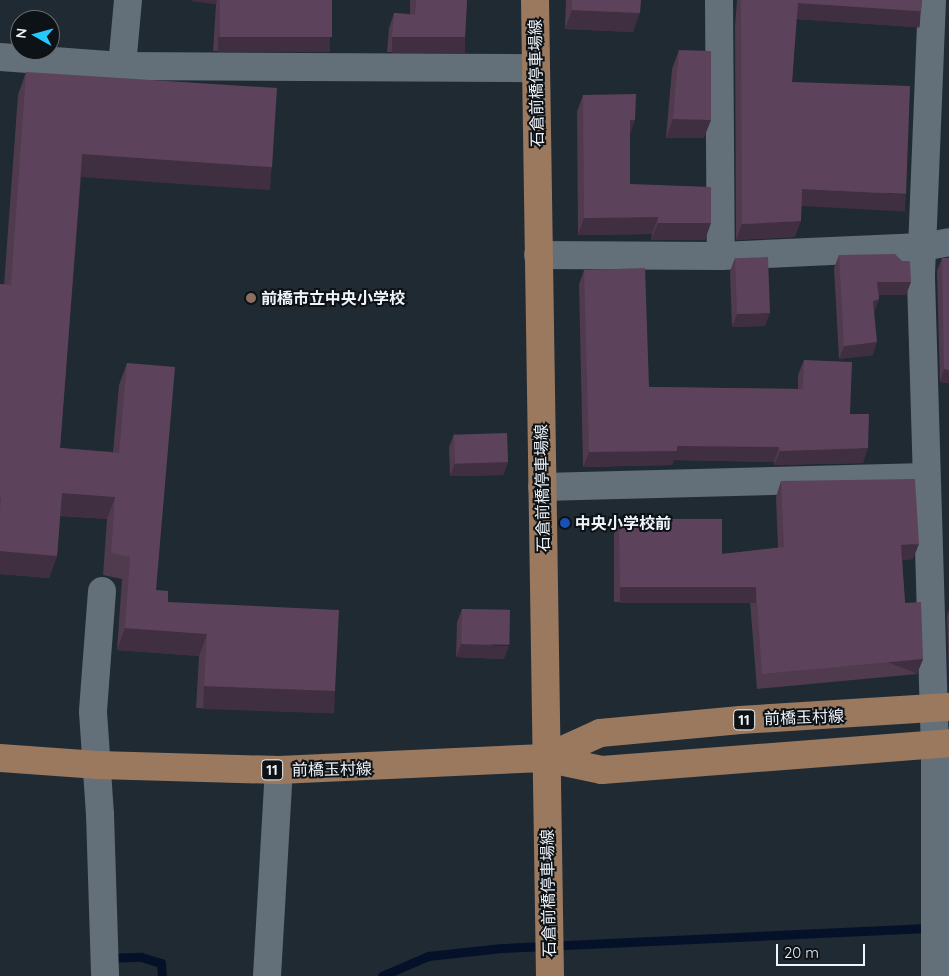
<!DOCTYPE html>
<meta charset="utf-8">
<style>
body{margin:0}
#map{position:relative;width:949px;height:976px;overflow:hidden;background:#202a33;font-family:Quicksand,"Noto Sans JP",sans-serif}
div>[style]{position:absolute}
.stream>*{height:9px;margin:-4.5px;padding:0 4.5px;transform-origin:4.5px;border-radius:4.5px;background:#051128}
.minor>*{height:28px;margin:-14px;padding:0 14px;transform-origin:14px;border-radius:14px;background:#636f79}
.major>*{height:28px;margin:-14px;padding:0 14px;transform-origin:14px;border-radius:14px;background:#9a795f}
.wall>*{inset:0;background:#4f3a4e}
.shaded-wall>*{inset:0;background:#402f40;transform-origin:0 0}
.building>*{inset:0;background:#5c435b;transform-origin:0 0}
.dots>*{width:14px;height:14px;translate:-50% -50%;box-sizing:border-box;border:2px solid #0d1216;border-radius:50%}
span{translate:-50% -50%;white-space:nowrap;text-align:center;line-height:1.15;-webkit-text-stroke:4px #0d1216;paint-order:stroke}
.shield-label span{padding:1px 4px;background:#0d1216;border:1px solid;border-radius:4px;-webkit-text-stroke-width:0}
.shield-label{font-size:15px;color:#eef4fa;font-weight:700}
.street-label{font-size:16px;color:#eef4fa}
.poi-label{font-size:16px;color:#eef4fa;font-weight:700}
.left{translate:0 -50%;text-align:left}
.north{position:absolute;left:10px;top:10px;width:50px;height:50px;box-sizing:border-box;background:#0d1216;border:1px solid #676c71;border-radius:50%;rotate:277deg;font-size:14px;font-weight:700;line-height:20px;text-align:center;color:#eef4fa}
.north::after{content:'';display:block;margin:auto;width:18px;height:22px;background:#25c9fe;clip-path:polygon(50% 0,100% 100%,50% 72%,0 100%)}
.scale{position:absolute;left:776px;top:944px;width:89px;height:22px;box-sizing:border-box;border:2px solid #eef4fa;border-top:0;padding-left:6px;font-size:15px;line-height:18px;white-space:nowrap;color:#eef4fa;-webkit-text-stroke:4px #0d1216;paint-order:stroke}
</style>
<div id="map">
<div class="stream">
<i style="left:108px;top:958px;width:33px;rotate:-2deg"></i>
<i style="left:141px;top:957px;width:21px;rotate:17deg"></i>
<i style="left:161px;top:963px;width:13px;rotate:86deg"></i>
<i style="left:382px;top:976px;width:50px;rotate:-23.5deg"></i>
<i style="left:428px;top:956px;width:74px;rotate:-6.2deg"></i>
<i style="left:502px;top:948px;width:447px;rotate:-2.7deg"></i>
</div>
<div class="minor">
<i style="left:719px;top:0;width:256px;rotate:89.6deg"></i>
<i style="left:932px;top:0;width:279px;rotate:92.3deg"></i>
<i style="left:921px;top:279px;width:465px;rotate:88.3deg"></i>
<i style="left:935px;top:744px;width:232px;rotate:90deg"></i>
<i style="left:0;top:57px;width:122px;rotate:4.2deg"></i>
<i style="left:122px;top:66px;width:413px;rotate:0.3deg"></i>
<i style="left:122px;top:66px;width:66px;rotate:-84.8deg"></i>
<i style="left:538px;top:255px;width:183px;rotate:0.3deg"></i>
<i style="left:721px;top:256px;width:201px;rotate:-2.6deg"></i>
<i style="left:922px;top:247px;width:27px;rotate:-10deg"></i>
<i style="left:542px;top:487px;width:384px;rotate:-1.5deg"></i>
<i style="left:102px;top:591px;width:121px;rotate:94.3deg"></i>
<i style="left:93px;top:712px;width:102px;rotate:86.1deg"></i>
<i style="left:100px;top:814px;width:162px;rotate:88.2deg"></i>
<i style="left:267px;top:976px;width:206px;rotate:-86.7deg"></i>
</div>
<div class="major">
<i style="left:535px;top:0;width:976px;rotate:89.12deg"></i>
<i style="left:0;top:758px;width:98px;rotate:4.1deg"></i>
<i style="left:98px;top:765px;width:181px;rotate:1.6deg"></i>
<i style="left:279px;top:770px;width:266px;rotate:-2.6deg"></i>
<i style="left:545px;top:758px;width:58px;rotate:11.9deg"></i>
<i style="left:602px;top:770px;width:348px;rotate:-4.4deg"></i>
<i style="left:545px;top:758px;width:60px;rotate:-24.4deg"></i>
<i style="left:600px;top:733px;width:141px;rotate:-5.3deg"></i>
<i style="left:740px;top:720px;width:209px;rotate:-3.6deg"></i>
</div>
<div class="wall">
<i style="clip-path:polygon(192px 0,332px 0,325px 51px,213px 51px,216px 4px,192px 1px)"></i>
<i style="clip-path:polygon(410px 0,467px 0,465px 37px,460px 52px,387px 52px,389px 28px,394px 13px,410px 14px)"></i>
<i style="clip-path:polygon(566px 0,641px 0,633px 32px,565px 29px)"></i>
<i style="clip-path:polygon(737px 0,922px 0,921px 11px,915px 27px,796px 19px,792px 82px,901px 210px,802px 205px,795px 237px,736px 240px,735px 26px)"></i>
<i style="clip-path:polygon(679px 50px,704px 138px,666px 138px,672px 69px)"></i>
<i style="clip-path:polygon(26px 72px,272px 167px,264px 189px,81px 176px,60px 448px,113px 452px,119px 385px,127px 363px,156px 590px,168px 602px,327px 713px,196px 708px,199px 656px,117px 650px,122px 579px,103px 575px,107px 519px,60px 516px,57px 556px,49px 578px,0 574px,0 284px,4px 285px,18px 95px)"></i>
<i style="clip-path:polygon(583px 95px,630px 134px,630px 184px,705px 240px,651px 240px,652px 234px,578px 235px,577px 112px)"></i>
<i style="clip-path:polygon(839px 255px,906px 295px,879px 295px,879px 299px,874px 312px,873px 355px,839px 359px,834px 268px)"></i>
<i style="clip-path:polygon(735px 258px,765px 326px,732px 327px,730px 271px)"></i>
<i style="clip-path:polygon(942px 258px,949px 258px,949px 383px,940px 382px,937px 271px)"></i>
<i style="clip-path:polygon(584px 270px,649px 387px,798px 389px,798px 375px,804px 360px,850px 414px,863px 463px,774px 465px,774px 462px,674px 460px,672px 465px,583px 467px,579px 284px)"></i>
<i style="clip-path:polygon(454px 434px,508px 462px,503px 475px,450px 476px,449px 447px)"></i>
<i style="clip-path:polygon(781px 481px,913px 559px,902px 560px,905px 603px,923px 659px,917px 674px,757px 689px,750px 602px,614px 602px,614px 534px,619px 519px,722px 554px,778px 548px,776px 497px)"></i>
<i style="clip-path:polygon(462px 609px,504px 659px,456px 657px,457px 622px)"></i>
<i style="clip-path:polygon(949px 610px,949px 675px,947px 616px)"></i>
</div>
<div class="shaded-wall">
<i style="clip-path:polygon(192px 0,217px 0,216px 4px,192px 1px)"></i>
<i style="left:798px;top:3px;width:123px;height:16px;rotate:4deg"></i>
<i style="clip-path:polygon(572px 10px,640px 13px,633px 32px,565px 29px)"></i>
<i style="left:218px;top:37px;width:112px;height:15px"></i>
<i style="left:392px;top:37px;width:73px;height:16px"></i>
<i style="clip-path:polygon(673px 119px,711px 120px,704px 138px,666px 138px)"></i>
<i style="clip-path:polygon(630px 120px,635px 120px,629px 137px)"></i>
<i style="left:82px;top:154px;width:190px;height:23px;rotate:4deg"></i>
<i style="left:802px;top:189px;width:104px;height:17px;rotate:3deg"></i>
<i style="clip-path:polygon(658px 217px,652px 234px,578px 235px,584px 218px)"></i>
<i style="clip-path:polygon(801px 221px,795px 237px,736px 240px,742px 224px)"></i>
<i style="clip-path:polygon(658px 223px,711px 223px,705px 240px,651px 240px)"></i>
<i style="clip-path:polygon(877px 282px,911px 282px,906px 295px,873px 295px)"></i>
<i style="clip-path:polygon(879px 299px,874px 312px,868px 314px,873px 301px)"></i>
<i style="clip-path:polygon(770px 313px,765px 326px,732px 327px,737px 314px)"></i>
<i style="clip-path:polygon(877px 342px,873px 355px,839px 359px,844px 346px)"></i>
<i style="clip-path:polygon(944px 369px,949px 370px,949px 383px,940px 382px)"></i>
<i style="clip-path:polygon(677px 446px,779px 447px,774px 462px,674px 460px,672px 465px,583px 467px,589px 452px)"></i>
<i style="clip-path:polygon(868px 448px,863px 463px,774px 465px,780px 451px)"></i>
<i style="clip-path:polygon(508px 462px,503px 475px,450px 476px,455px 463px)"></i>
<i style="clip-path:polygon(62px 493px,115px 497px,107px 519px,54px 515px)"></i>
<i style="clip-path:polygon(919px 544px,913px 559px,896px 561px,901px 545px)"></i>
<i style="clip-path:polygon(0 551px,57px 556px,49px 578px,0 574px)"></i>
<i style="left:620px;top:587px;width:136px;height:16px"></i>
<i style="clip-path:polygon(125px 628px,207px 634px,199px 656px,117px 650px)"></i>
<i style="clip-path:polygon(461px 644px,509px 646px,504px 659px,456px 657px)"></i>
<i style="left:923px;top:659px;width:16px;height:162px;rotate:112deg"></i>
<i style="left:204px;top:686px;width:131px;height:23px;rotate:2deg"></i>
</div>
<div class="building">
<i style="left:220px;top:0;width:112px;height:37px"></i>
<i style="clip-path:polygon(416px 0,467px 0,465px 37px,392px 37px,394px 13px,415px 15px)"></i>
<i style="clip-path:polygon(572px 0,641px 0,640px 13px,572px 10px)"></i>
<i style="clip-path:polygon(741px 0,922px 0,921px 11px,798px 3px,792px 82px,910px 86px,906px 194px,802px 189px,801px 221px,742px 224px,741px 10px)"></i>
<i style="clip-path:polygon(679px 50px,711px 51px,711px 120px,673px 119px)"></i>
<i style="clip-path:polygon(26px 72px,277px 88px,272px 167px,82px 154px,60px 448px,119px 453px,127px 363px,175px 367px,156px 590px,168px 591px,168px 602px,339px 610px,335px 691px,204px 686px,207px 634px,125px 628px,130px 557px,111px 553px,115px 497px,62px 493px,57px 556px,0 551px,0 511px,1px 498px,0 497px,0 284px,11px 285px)"></i>
<i style="clip-path:polygon(636px 94px,635px 120px,630px 120px,630px 184px,711px 187px,711px 223px,658px 223px,658px 217px,584px 218px,583px 95px)"></i>
<i style="clip-path:polygon(895px 254px,903px 262px,910px 261px,911px 282px,877px 282px,879px 299px,873px 301px,877px 342px,844px 346px,839px 255px)"></i>
<i style="left:768px;top:257px;width:56px;height:33px;rotate:88deg"></i>
<i style="clip-path:polygon(942px 258px,949px 258px,949px 370px,944px 369px)"></i>
<i style="clip-path:polygon(645px 268px,649px 387px,803px 389px,804px 360px,852px 362px,850px 414px,869px 414px,868px 448px,780px 451px,779px 447px,677px 446px,677px 451px,589px 452px,584px 270px)"></i>
<i style="left:507px;top:433px;width:29px;height:53px;rotate:88deg"></i>
<i style="clip-path:polygon(915px 479px,919px 544px,901px 545px,905px 603px,921px 602px,923px 659px,762px 674px,756px 587px,620px 587px,619px 519px,722px 519px,722px 554px,784px 547px,781px 481px)"></i>
<i style="left:462px;top:609px;width:48px;height:35px;rotate:1deg"></i>
</div>
<div class="dots">
<i style="left:251px;top:298px;background:#8d6e63"></i>
<i style="left:565px;top:523px;background:#1a4fb4"></i>
</div>
<div class="shield-label">
<span style="left:744px;top:720px">11</span>
<span style="left:272px;top:770px">11</span>
</div>
<div class="street-label">
<span style="left:536px;top:83px;rotate:-91deg">石倉前橋停車場線</span>
<span style="left:542px;top:488px;rotate:-91deg">石倉前橋停車場線</span>
<span style="left:804px;top:717px;rotate:-2deg">前橋玉村線</span>
<span style="left:332px;top:769px;rotate:-1deg">前橋玉村線</span>
<span style="left:548px;top:893px;rotate:-91deg">石倉前橋停車場線</span>
</div>
<div class="poi-label">
<span class="left" style="left:261px;top:298px">前橋市立中央小学校</span>
<span class="left" style="left:575px;top:523px">中央小学校前</span>
</div>
<div class="north">N</div>
<div class="scale">20 m</div>
</div>
